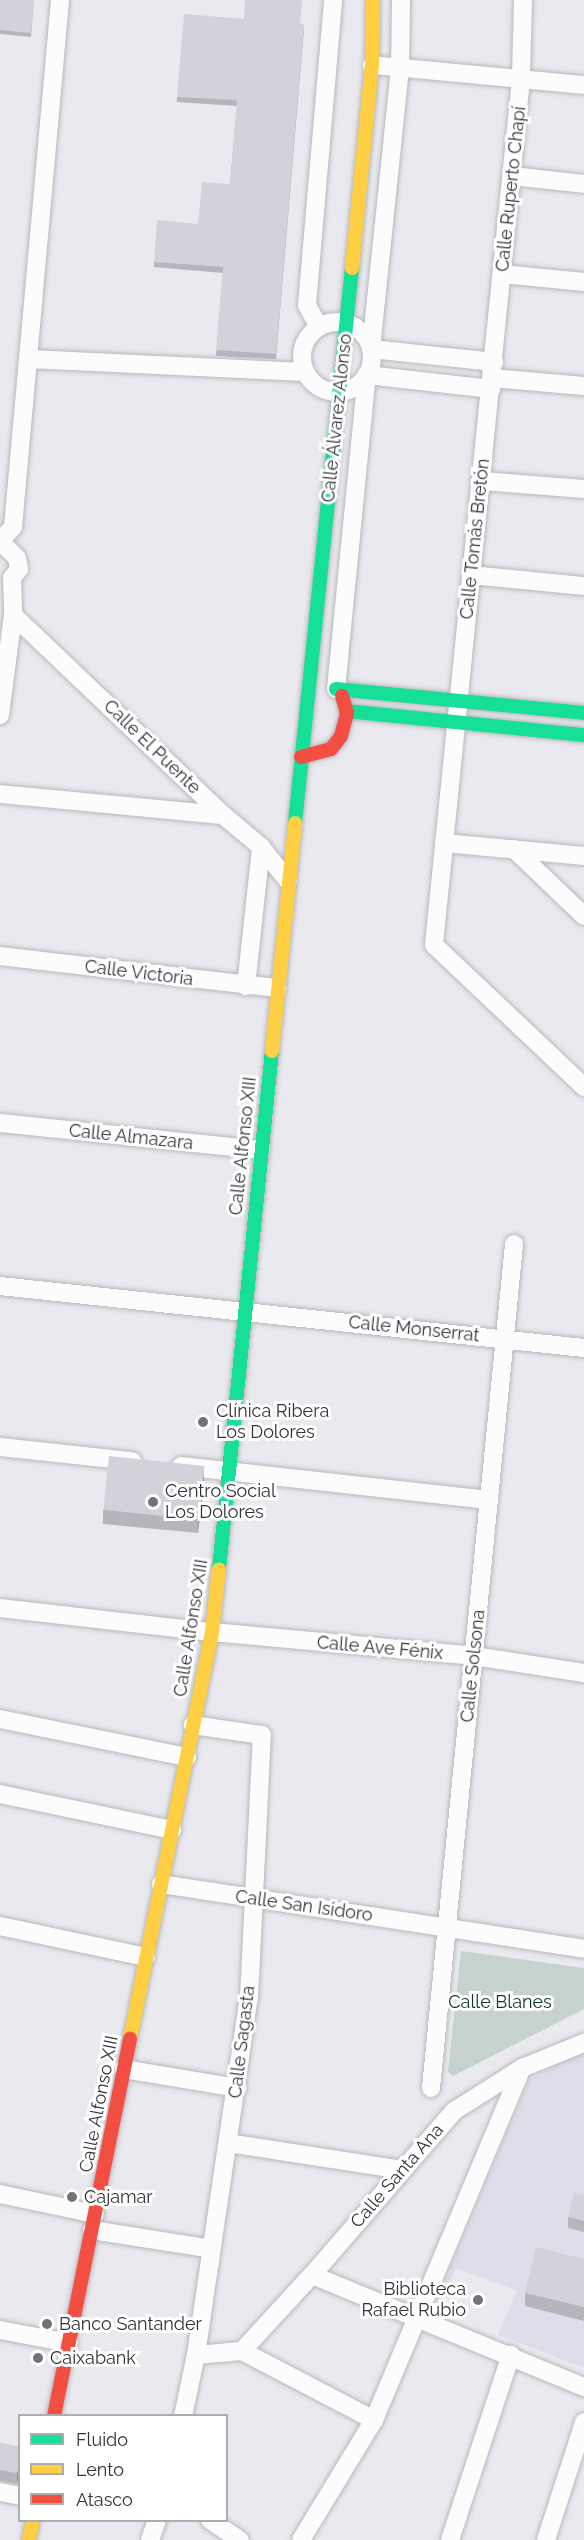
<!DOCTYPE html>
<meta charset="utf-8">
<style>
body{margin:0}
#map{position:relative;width:584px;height:2540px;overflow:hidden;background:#e9e9ef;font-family:Raleway,sans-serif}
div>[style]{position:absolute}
.built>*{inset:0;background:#dedeeb}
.green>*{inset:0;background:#c5d2ce}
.roads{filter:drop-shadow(0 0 2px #b8b8bc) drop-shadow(0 0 2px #b8b8bc)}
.street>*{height:18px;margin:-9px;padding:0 9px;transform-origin:9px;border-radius:9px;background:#fcfcfd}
.street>.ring{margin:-9px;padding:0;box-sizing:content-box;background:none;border:18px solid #fcfcfd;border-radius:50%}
.fast>*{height:14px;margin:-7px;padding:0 7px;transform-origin:7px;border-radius:7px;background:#16e098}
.slow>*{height:14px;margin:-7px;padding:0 7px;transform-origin:7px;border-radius:7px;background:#ffcf43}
.jam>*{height:14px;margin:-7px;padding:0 7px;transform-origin:7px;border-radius:7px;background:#f24e42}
.wall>*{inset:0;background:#b5b5bc}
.shaded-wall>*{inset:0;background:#939399}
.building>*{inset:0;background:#d2d2db;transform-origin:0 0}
.dots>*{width:16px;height:16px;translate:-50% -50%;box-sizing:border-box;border:3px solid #fff;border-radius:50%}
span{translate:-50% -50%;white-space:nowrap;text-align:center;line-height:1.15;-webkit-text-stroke:6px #fff;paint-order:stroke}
.street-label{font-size:18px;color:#333337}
.poi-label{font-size:18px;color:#333337}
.left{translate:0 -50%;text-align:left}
.right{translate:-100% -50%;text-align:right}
.park-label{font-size:18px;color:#0d3926}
.legend{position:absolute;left:18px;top:2414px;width:210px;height:108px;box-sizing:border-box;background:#fff;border:2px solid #adadaf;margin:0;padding:8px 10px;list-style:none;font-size:18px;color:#333337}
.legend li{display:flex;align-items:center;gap:12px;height:30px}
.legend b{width:30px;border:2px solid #adadaf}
</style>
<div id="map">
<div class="built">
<i style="clip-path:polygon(584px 2051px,584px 2368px,498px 2335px,517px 2291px,456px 2268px,437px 2309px,435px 2304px,530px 2079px)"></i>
</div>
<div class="green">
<i style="clip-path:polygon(461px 1951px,584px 1968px,584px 2009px,453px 2076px,448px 2072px)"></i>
</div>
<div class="roads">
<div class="street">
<i style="left:401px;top:0;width:68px;rotate:90.8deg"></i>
<i style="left:400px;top:68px;width:282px;rotate:95.9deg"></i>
<i style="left:371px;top:349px;width:124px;rotate:6deg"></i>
<i style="left:523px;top:0;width:79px;rotate:91.5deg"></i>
<i style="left:521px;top:79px;width:870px;rotate:95.74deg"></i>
<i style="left:434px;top:945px;width:207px;rotate:43.4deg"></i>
<i style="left:372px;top:65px;width:213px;rotate:5.4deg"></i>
<i style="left:512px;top:176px;width:72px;rotate:6.3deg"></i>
<i style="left:502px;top:274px;width:82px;rotate:5.6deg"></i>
<i class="ring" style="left:302px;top:322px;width:52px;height:52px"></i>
<i style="left:319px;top:327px;width:25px;rotate:-119deg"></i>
<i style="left:307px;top:305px;width:306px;rotate:-85.1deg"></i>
<i style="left:28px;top:359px;width:278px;rotate:2.7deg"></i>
<i style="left:492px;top:378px;width:92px;rotate:5deg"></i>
<i style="left:482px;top:481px;width:102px;rotate:4.5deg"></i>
<i style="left:0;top:541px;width:19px;rotate:-47deg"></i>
<i style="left:13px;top:527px;width:529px;rotate:-84.9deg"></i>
<i style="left:0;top:541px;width:24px;rotate:45deg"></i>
<i style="left:17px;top:558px;width:11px;rotate:80deg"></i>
<i style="left:19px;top:569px;width:11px;rotate:128deg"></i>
<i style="left:12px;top:578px;width:37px;rotate:88deg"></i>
<i style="left:13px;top:615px;width:101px;rotate:97.4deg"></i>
<i style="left:471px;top:575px;width:114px;rotate:5.6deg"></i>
<i style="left:13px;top:615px;width:290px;rotate:43.6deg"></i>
<i style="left:223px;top:815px;width:50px;rotate:40.1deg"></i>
<i style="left:261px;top:847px;width:43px;rotate:51.5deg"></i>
<i style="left:336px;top:689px;width:316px;rotate:-84.4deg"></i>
<i style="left:367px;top:375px;width:125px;rotate:6.4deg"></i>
<i style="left:0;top:794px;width:224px;rotate:5.4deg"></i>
<i style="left:444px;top:843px;width:141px;rotate:5.3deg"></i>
<i style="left:514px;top:849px;width:97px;rotate:43.7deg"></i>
<i style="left:0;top:956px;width:279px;rotate:6.6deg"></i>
<i style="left:246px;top:986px;width:140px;rotate:-83.8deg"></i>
<i style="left:0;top:1123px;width:262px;rotate:5.9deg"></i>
<i style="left:0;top:1286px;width:587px;rotate:6.06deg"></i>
<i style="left:0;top:1447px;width:133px;rotate:6.1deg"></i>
<i style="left:181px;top:1466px;width:310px;rotate:6.3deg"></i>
<i style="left:0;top:1608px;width:213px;rotate:6.5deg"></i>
<i style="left:212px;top:1632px;width:263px;rotate:5.2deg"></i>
<i style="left:474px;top:1656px;width:111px;rotate:8.8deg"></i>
<i style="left:0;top:1719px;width:191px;rotate:11.5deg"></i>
<i style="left:0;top:1794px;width:176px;rotate:11.8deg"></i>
<i style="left:161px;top:1884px;width:428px;rotate:8.7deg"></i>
<i style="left:0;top:1926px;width:149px;rotate:12deg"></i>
<i style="left:124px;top:2069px;width:115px;rotate:9.5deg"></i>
<i style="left:431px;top:2088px;width:848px;rotate:-84.38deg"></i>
<i style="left:228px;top:2143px;width:177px;rotate:8.8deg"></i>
<i style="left:0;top:2194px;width:97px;rotate:11.9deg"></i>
<i style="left:92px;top:2230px;width:121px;rotate:9deg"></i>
<i style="left:312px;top:2275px;width:294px;rotate:22.4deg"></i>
<i style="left:0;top:2330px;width:70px;rotate:10.7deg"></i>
<i style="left:242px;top:2351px;width:103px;rotate:-47.4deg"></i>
<i style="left:312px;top:2275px;width:217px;rotate:-49.1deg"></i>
<i style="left:454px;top:2111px;width:80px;rotate:-32.3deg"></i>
<i style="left:522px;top:2068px;width:67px;rotate:-22deg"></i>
<i style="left:196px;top:2355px;width:46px;rotate:-5deg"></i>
<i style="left:242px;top:2351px;width:149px;rotate:27.6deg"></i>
<i style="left:183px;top:2416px;width:62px;rotate:-78deg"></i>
<i style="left:196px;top:2355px;width:361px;rotate:-81.6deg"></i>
<i style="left:249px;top:1998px;width:263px;rotate:-87.2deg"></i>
<i style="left:262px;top:1735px;width:70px;rotate:-171.8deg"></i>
<i style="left:0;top:2492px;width:20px;rotate:11deg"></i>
<i style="left:210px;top:2520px;width:36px;rotate:34deg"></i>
<i style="left:150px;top:2540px;width:21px;rotate:-71deg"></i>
<i style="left:301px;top:2540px;width:140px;rotate:-58.7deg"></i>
<i style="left:374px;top:2420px;width:382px;rotate:-67.2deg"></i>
<i style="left:450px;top:2540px;width:195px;rotate:-71.8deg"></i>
<i style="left:546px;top:2540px;width:124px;rotate:-72.1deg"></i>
</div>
<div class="fast">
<i style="left:336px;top:689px;width:249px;rotate:5.5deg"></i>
<i style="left:346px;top:711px;width:239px;rotate:5.8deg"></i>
<i style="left:295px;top:823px;width:558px;rotate:-84.14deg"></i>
<i style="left:219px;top:1569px;width:521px;rotate:-84.16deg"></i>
</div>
<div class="slow">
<i style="left:352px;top:268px;width:204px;rotate:-84.4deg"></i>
<i style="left:372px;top:65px;width:65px;rotate:-89.1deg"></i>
<i style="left:272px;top:1051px;width:229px;rotate:-84.2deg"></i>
<i style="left:130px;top:2039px;width:415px;rotate:-78.6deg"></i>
<i style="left:212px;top:1632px;width:63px;rotate:-83.7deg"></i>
<i style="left:29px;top:2540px;width:20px;rotate:-79deg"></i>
</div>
<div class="jam">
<i style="left:301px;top:757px;width:31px;rotate:-15deg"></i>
<i style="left:331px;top:749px;width:16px;rotate:-52deg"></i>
<i style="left:341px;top:736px;width:24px;rotate:-75deg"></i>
<i style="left:347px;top:713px;width:18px;rotate:-106deg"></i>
<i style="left:54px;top:2416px;width:385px;rotate:-78.6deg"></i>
</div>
</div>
<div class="wall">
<i style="clip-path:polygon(0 0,34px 0,31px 37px,0 34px)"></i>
<i style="clip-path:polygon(300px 24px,304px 29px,276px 359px,216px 356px,223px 273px,154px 267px,154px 262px,198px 224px,230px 184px,237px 106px,177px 102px,177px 97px)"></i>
<i style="clip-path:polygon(204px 1480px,198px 1533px,103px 1524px,103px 1510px)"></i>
<i style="clip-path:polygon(584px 2195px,584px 2232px,568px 2228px,568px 2217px)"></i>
<i style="clip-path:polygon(584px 2259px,584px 2321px,525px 2306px,525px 2293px)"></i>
<i style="clip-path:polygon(0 2443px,20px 2447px,17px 2484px,0 2481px)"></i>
</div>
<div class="shaded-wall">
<i style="clip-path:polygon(204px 1466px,204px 1480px,198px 1533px,198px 1519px)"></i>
<i style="clip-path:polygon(20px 2463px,20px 2474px,17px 2484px,17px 2473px)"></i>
</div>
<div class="building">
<i style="clip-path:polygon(0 0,34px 0,31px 33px,0 30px)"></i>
<i style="clip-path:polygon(245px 0,302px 0,300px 24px,304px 24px,276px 354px,216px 350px,223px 267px,154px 262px,157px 220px,198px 224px,202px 182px,230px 184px,237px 100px,177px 97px,184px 14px,244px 19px)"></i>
<i style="left:109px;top:1456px;width:96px;height:54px;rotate:6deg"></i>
<i style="clip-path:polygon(574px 2193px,584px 2195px,584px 2221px,568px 2217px)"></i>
<i style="clip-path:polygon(536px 2247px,584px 2259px,584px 2307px,525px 2293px)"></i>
<i style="clip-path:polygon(0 2443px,20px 2447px,20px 2463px,17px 2473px,0 2470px)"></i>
</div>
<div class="dots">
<i style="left:203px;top:1422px;background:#737377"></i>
<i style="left:153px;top:1502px;background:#737377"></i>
<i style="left:72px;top:2197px;background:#737377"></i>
<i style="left:478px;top:2300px;background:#737377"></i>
<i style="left:47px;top:2324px;background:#737377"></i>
<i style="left:38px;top:2358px;background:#737377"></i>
</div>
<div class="street-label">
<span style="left:511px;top:189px;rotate:-84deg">Calle Ruperto Chapí</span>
<span style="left:337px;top:418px;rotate:-84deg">Calle Álvarez Alonso</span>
<span style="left:475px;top:539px;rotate:-84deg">Calle Tomás Bretón</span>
<span style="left:152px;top:747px;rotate:44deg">Calle El Puente</span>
<span style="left:139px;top:973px;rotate:7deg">Calle Victoria</span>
<span style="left:131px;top:1137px;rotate:6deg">Calle Almazara</span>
<span style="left:243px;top:1146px;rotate:-84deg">Calle Alfonso XIII</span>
<span style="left:414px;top:1329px;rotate:6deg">Calle Monserrat</span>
<span style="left:191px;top:1628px;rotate:-81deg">Calle Alfonso XIII</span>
<span style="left:380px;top:1648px;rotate:5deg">Calle Ave Fénix</span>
<span style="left:473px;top:1666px;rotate:-84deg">Calle Solsona</span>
<span style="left:304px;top:1906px;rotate:8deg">Calle San Isidoro</span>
<span style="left:242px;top:2042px;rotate:-83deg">Calle Sagasta</span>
<span style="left:99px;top:2104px;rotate:-79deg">Calle Alfonso XIII</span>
<span style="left:397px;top:2176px;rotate:-49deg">Calle Santa Ana</span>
</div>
<div class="poi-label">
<span class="left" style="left:216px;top:1422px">Clínica Ribera<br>Los Dolores</span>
<span class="left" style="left:165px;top:1502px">Centro Social<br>Los Dolores</span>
<span class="left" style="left:84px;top:2197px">Cajamar</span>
<span class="right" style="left:466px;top:2300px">Biblioteca<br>Rafael Rubio</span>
<span class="left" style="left:59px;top:2324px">Banco Santander</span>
<span class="left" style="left:50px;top:2358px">Caixabank</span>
</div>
<div class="park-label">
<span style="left:500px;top:2002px">Calle Blanes</span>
</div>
<ul class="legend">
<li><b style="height:8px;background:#16e098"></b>Fluido</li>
<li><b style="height:8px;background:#ffcf43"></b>Lento</li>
<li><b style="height:8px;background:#f24e42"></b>Atasco</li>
</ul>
</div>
